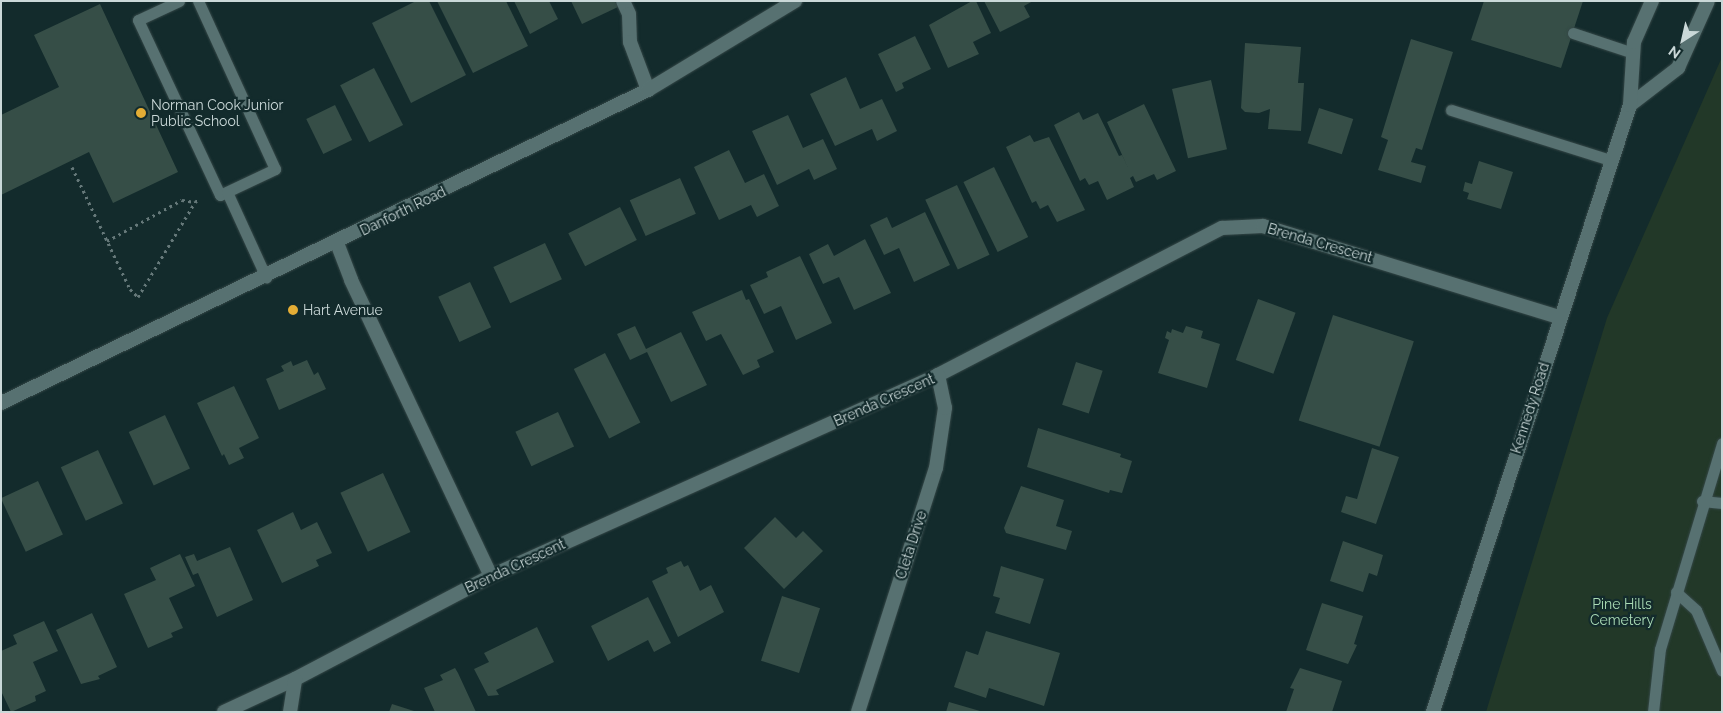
<!DOCTYPE html>
<style>
body{margin:0}
#map{position:relative;width:1723px;height:713px;overflow:hidden;background:#132b2c;font-family:Raleway,sans-serif}
div>[style]{position:absolute}
.green>*{inset:0;background:#223828}
.building>*{inset:0;background:#364e47;transform-origin:0 0}
.path>*{height:3px;margin-top:-1.5px;transform-origin:0;background:repeating-linear-gradient(90deg,#66797a 0 2.5px,transparent 0 6.5px)}
.roads{filter:drop-shadow(0 0 1px #354747) drop-shadow(0 0 1px #354747)}
.service>*{height:11px;margin:-5.5px;padding:0 5.5px;transform-origin:5.5px;border-radius:5.5px;background:#577171}
.minor>*{height:14px;margin:-7px;padding:0 7px;transform-origin:7px;border-radius:7px;background:#577171}
.secondary>*{height:14px;margin:-7px;padding:0 7px;transform-origin:7px;border-radius:7px;background:#577171}
.dots>*{width:14px;height:14px;translate:-50% -50%;box-sizing:border-box;border:2px solid #132b2c;border-radius:50%}
span{translate:-50% -50%;white-space:nowrap;text-align:center;line-height:1.15;-webkit-text-stroke:4.5px #132b2c;paint-order:stroke}
.poi-label{font-size:14px;color:#cad8d8}
.left{translate:0 -50%;text-align:left}
.street-label{font-size:14px;color:#cad8d8}
.park-label{font-size:14px;color:#abdcb6}
.frame{position:absolute;inset:0;border:2px solid #cad8d8;pointer-events:none}
.north{position:absolute;left:1658px;top:15px;width:50px;height:50px;-webkit-text-stroke:4px #132b2c;paint-order:stroke;rotate:215deg;font-size:14px;font-weight:700;line-height:20px;text-align:center;color:#cad8d8}
.north::after{content:'';display:block;margin:auto;width:18px;height:22px;background:#cad8d8;clip-path:polygon(50% 0,100% 100%,50% 72%,0 100%)}
</style>
<div id="map">
<div class="green">
<i style="clip-path:polygon(1722px 57px,1722px 712px,1486px 712px,1607px 318px)"></i>
</div>
<div class="building">
<i style="clip-path:polygon(416px 1px,429px 1px,466px 75px,411px 103px,372px 23px)"></i>
<i style="clip-path:polygon(437px 1px,506px 1px,528px 46px,473px 73px)"></i>
<i style="clip-path:polygon(514px 1px,549px 1px,558px 19px,530px 34px)"></i>
<i style="clip-path:polygon(571px 1px,615px 1px,618px 7px,582px 24px)"></i>
<i style="clip-path:polygon(972px 1px,976px 1px,991px 33px,973px 42px,979px 54px,948px 68px,929px 25px)"></i>
<i style="clip-path:polygon(984px 1px,1033px 1px,1024px 6px,1030px 17px,1000px 32px)"></i>
<i style="clip-path:polygon(1484px 1px,1583px 1px,1561px 68px,1471px 40px)"></i>
<i style="clip-path:polygon(100px 4px,178px 172px,113px 203px,89px 152px,1px 195px,1px 115px,59px 87px,34px 35px)"></i>
<i style="clip-path:polygon(915px 36px,931px 69px,902px 83px,904px 88px,896px 92px,878px 54px)"></i>
<i style="clip-path:polygon(1411px 39px,1453px 52px,1422px 150px,1416px 148px,1411px 162px,1426px 166px,1421px 183px,1378px 170px,1388px 140px,1381px 137px)"></i>
<i style="clip-path:polygon(1245px 43px,1301px 47px,1298px 83px,1304px 83px,1301px 131px,1268px 129px,1270px 109px,1259px 113px,1245px 112px,1241px 108px)"></i>
<i style="left:374px;top:68px;width:64px;height:38px;rotate:63deg"></i>
<i style="clip-path:polygon(846px 77px,860px 109px,882px 99px,897px 131px,877px 141px,872px 129px,835px 146px,810px 94px)"></i>
<i style="left:1211px;top:80px;width:71px;height:40px;rotate:77deg"></i>
<i style="clip-path:polygon(1144px 104px,1176px 171px,1157px 180px,1154px 174px,1136px 182px,1133px 176px,1130px 178px,1134px 187px,1107px 200px,1098px 181px,1089px 185px,1085px 178px,1080px 181px,1054px 125px,1079px 112px,1083px 120px,1098px 113px,1119px 156px,1122px 155px,1129px 170px,1107px 122px)"></i>
<i style="left:335px;top:105px;width:39px;height:32px;rotate:64deg"></i>
<i style="left:1319px;top:108px;width:36px;height:37px;rotate:18deg"></i>
<i style="clip-path:polygon(788px 115px,803px 148px,823px 139px,837px 169px,814px 180px,809px 169px,777px 185px,752px 131px)"></i>
<i style="clip-path:polygon(1030px 135px,1034px 142px,1049px 137px,1085px 210px,1057px 222px,1048px 205px,1040px 209px,1036px 201px,1032px 203px,1006px 147px)"></i>
<i style="clip-path:polygon(729px 150px,745px 183px,764px 174px,779px 206px,757px 217px,751px 205px,719px 220px,694px 167px)"></i>
<i style="clip-path:polygon(1479px 161px,1513px 172px,1501px 209px,1467px 199px,1469px 193px,1463px 191px,1465px 182px,1472px 184px)"></i>
<i style="left:994px;top:167px;width:78px;height:34px;rotate:64deg"></i>
<i style="left:680px;top:178px;width:39px;height:55px;rotate:66deg"></i>
<i style="left:957px;top:185px;width:77px;height:35px;rotate:65deg"></i>
<i style="left:620px;top:207px;width:37px;height:58px;rotate:63deg"></i>
<i style="clip-path:polygon(925px 212px,950px 265px,914px 282px,899px 248px,884px 255px,870px 225px,887px 217px,892px 228px)"></i>
<i style="clip-path:polygon(865px 239px,891px 293px,854px 310px,839px 277px,823px 284px,809px 254px,828px 244px,834px 256px)"></i>
<i style="left:545px;top:243px;width:40px;height:57px;rotate:65deg"></i>
<i style="clip-path:polygon(800px 256px,832px 323px,796px 340px,781px 306px,764px 314px,750px 285px,768px 277px,766px 272px)"></i>
<i style="left:470px;top:282px;width:50px;height:35px;rotate:65deg"></i>
<i style="clip-path:polygon(742px 290px,746px 300px,749px 299px,774px 352px,757px 360px,760px 367px,743px 375px,721px 334px,706px 341px,692px 312px)"></i>
<i style="left:1258px;top:299px;width:40px;height:65px;rotate:20deg"></i>
<i style="left:1333px;top:315px;width:85px;height:111px;rotate:18deg"></i>
<i style="clip-path:polygon(635px 326px,646px 349px,681px 332px,707px 385px,671px 402px,647px 352px,630px 360px,617px 334px)"></i>
<i style="clip-path:polygon(1186px 326px,1203px 331px,1201px 338px,1220px 344px,1207px 388px,1158px 373px,1169px 340px,1165px 338px,1167px 331px,1171px 333px,1172px 329px,1183px 333px)"></i>
<i style="left:605px;top:353px;width:78px;height:35px;rotate:63deg"></i>
<i style="clip-path:polygon(307px 360px,314px 375px,318px 372px,326px 389px,279px 410px,266px 379px,284px 371px,281px 366px,291px 361px,293px 366px)"></i>
<i style="left:1076px;top:362px;width:28px;height:45px;rotate:18deg"></i>
<i style="clip-path:polygon(234px 386px,259px 438px,239px 448px,244px 458px,229px 465px,224px 454px,222px 456px,197px 403px)"></i>
<i style="left:558px;top:412px;width:38px;height:47px;rotate:65deg"></i>
<i style="left:165px;top:415px;width:59px;height:40px;rotate:65deg"></i>
<i style="clip-path:polygon(1038px 428px,1121px 454px,1120px 457px,1132px 461px,1122px 493px,1110px 490px,1109px 493px,1027px 467px)"></i>
<i style="clip-path:polygon(1372px 448px,1399px 457px,1376px 524px,1341px 512px,1346px 496px,1357px 499px)"></i>
<i style="left:98px;top:450px;width:59px;height:41px;rotate:65deg"></i>
<i style="left:383px;top:473px;width:65px;height:47px;rotate:65deg"></i>
<i style="left:38px;top:481px;width:59px;height:41px;rotate:65deg"></i>
<i style="clip-path:polygon(1021px 486px,1064px 500px,1056px 526px,1072px 531px,1066px 550px,1006px 533px,1004px 528px)"></i>
<i style="clip-path:polygon(293px 512px,301px 530px,317px 522px,332px 553px,316px 560px,319px 566px,282px 583px,257px 530px)"></i>
<i style="clip-path:polygon(775px 517px,796px 538px,803px 531px,823px 551px,784px 589px,744px 548px)"></i>
<i style="clip-path:polygon(1343px 541px,1383px 555px,1377px 576px,1369px 573px,1363px 592px,1330px 581px)"></i>
<i style="clip-path:polygon(230px 547px,253px 600px,217px 617px,198px 573px,193px 575px,185px 557px,194px 554px,197px 561px)"></i>
<i style="clip-path:polygon(180px 554px,195px 586px,169px 598px,183px 628px,171px 633px,173px 637px,148px 648px,124px 594px,156px 580px,150px 568px)"></i>
<i style="clip-path:polygon(681px 561px,684px 567px,688px 565px,700px 591px,711px 585px,724px 612px,678px 637px,652px 581px,668px 573px,666px 568px)"></i>
<i style="clip-path:polygon(1001px 566px,1044px 579px,1030px 624px,995px 613px,1000px 598px,993px 596px)"></i>
<i style="left:782px;top:596px;width:40px;height:68px;rotate:18deg"></i>
<i style="clip-path:polygon(648px 597px,671px 643px,654px 652px,648px 640px,608px 661px,591px 626px)"></i>
<i style="clip-path:polygon(1322px 603px,1363px 616px,1354px 644px,1357px 645px,1348px 664px,1306px 650px)"></i>
<i style="clip-path:polygon(92px 613px,117px 667px,98px 676px,100px 679px,81px 684px,56px 630px)"></i>
<i style="clip-path:polygon(44px 621px,58px 651px,33px 662px,46px 691px,35px 696px,36px 701px,11px 712px,1px 691px,1px 651px,17px 644px,13px 635px)"></i>
<i style="clip-path:polygon(537px 627px,554px 662px,496px 690px,499px 695px,488px 696px,474px 669px,489px 662px,484px 653px)"></i>
<i style="clip-path:polygon(986px 631px,1060px 653px,1044px 706px,989px 688px,986px 698px,954px 687px,966px 651px,978px 655px)"></i>
<i style="clip-path:polygon(455px 668px,458px 673px,476px 712px,435px 712px,424px 688px,443px 680px,440px 675px)"></i>
<i style="clip-path:polygon(1300px 668px,1342px 681px,1332px 712px,1286px 712px,1294px 689px,1290px 688px)"></i>
<i style="clip-path:polygon(949px 702px,980px 711px,980px 712px,946px 712px)"></i>
<i style="clip-path:polygon(392px 704px,414px 711px,414px 712px,389px 712px)"></i>
</div>
<div class="path">
<i style="left:72px;top:167px;width:135px;rotate:64.6deg"></i>
<i style="left:130px;top:289px;width:11px;rotate:45deg"></i>
<i style="left:138px;top:297px;width:111px;rotate:-59deg"></i>
<i style="left:195px;top:202px;width:5px;rotate:-37deg"></i>
<i style="left:107px;top:241px;width:85px;rotate:-28.7deg"></i>
<i style="left:182px;top:200px;width:13px;rotate:9deg"></i>
</div>
<div class="roads">
<div class="service">
<i style="left:179px;top:1px;width:45px;rotate:155.1deg"></i>
<i style="left:138px;top:20px;width:193px;rotate:64.9deg"></i>
<i style="left:220px;top:195px;width:61px;rotate:-25.3deg"></i>
<i style="left:275px;top:169px;width:185px;rotate:-114.6deg"></i>
<i style="left:1573px;top:33px;width:63px;rotate:18.4deg"></i>
<i style="left:1451px;top:110px;width:168px;rotate:17.4deg"></i>
<i style="left:227px;top:192px;width:94px;rotate:65.4deg"></i>
<i style="left:1702px;top:501px;width:20px;rotate:6deg"></i>
<i style="left:1676px;top:592px;width:27px;rotate:42deg"></i>
<i style="left:1696px;top:610px;width:66px;rotate:66.9deg"></i>
<i style="left:1653px;top:712px;width:63px;rotate:-83.7deg"></i>
<i style="left:1660px;top:649px;width:215px;rotate:-73.2deg"></i>
</div>
<div class="minor">
<i style="left:623px;top:1px;width:14px;rotate:65deg"></i>
<i style="left:629px;top:14px;width:28px;rotate:88deg"></i>
<i style="left:630px;top:42px;width:51px;rotate:69.4deg"></i>
<i style="left:337px;top:243px;width:40px;rotate:69deg"></i>
<i style="left:351px;top:280px;width:327px;rotate:64.7deg"></i>
<i style="left:224px;top:712px;width:78px;rotate:-24.9deg"></i>
<i style="left:295px;top:679px;width:221px;rotate:-27.7deg"></i>
<i style="left:491px;top:576px;width:490px;rotate:-24.2deg"></i>
<i style="left:938px;top:375px;width:320px;rotate:-27.4deg"></i>
<i style="left:1222px;top:228px;width:41px;rotate:-2.8deg"></i>
<i style="left:1263px;top:226px;width:310px;rotate:17.1deg"></i>
<i style="left:290px;top:712px;width:33px;rotate:-81deg"></i>
<i style="left:858px;top:712px;width:256px;rotate:-72.3deg"></i>
<i style="left:936px;top:468px;width:61px;rotate:-81.5deg"></i>
<i style="left:945px;top:408px;width:34px;rotate:-102deg"></i>
</div>
<div class="secondary">
<i style="left:1630px;top:105px;width:61px;rotate:-37.6deg"></i>
<i style="left:1678px;top:68px;width:73px;rotate:-65.9deg"></i>
<i style="left:1px;top:403px;width:719px;rotate:-25.82deg"></i>
<i style="left:648px;top:90px;width:172px;rotate:-31.2deg"></i>
<i style="left:1433px;top:712px;width:638px;rotate:-72.02deg"></i>
<i style="left:1630px;top:105px;width:63px;rotate:-86.4deg"></i>
<i style="left:1634px;top:42px;width:45px;rotate:-66.3deg"></i>
</div>
</div>
<div class="dots">
<i style="left:141px;top:113px;background:#e4ad35"></i>
<i style="left:293px;top:310px;background:#e4ad35"></i>
</div>
<div class="poi-label">
<span class="left" style="left:151px;top:113px">Norman Cook Junior<br>Public School</span>
<span class="left" style="left:303px;top:310px">Hart Avenue</span>
</div>
<div class="street-label">
<span style="left:403px;top:211px;rotate:-26deg">Danforth Road</span>
<span style="left:1320px;top:243px;rotate:16deg">Brenda Crescent</span>
<span style="left:884px;top:400px;rotate:-24deg">Brenda Crescent</span>
<span style="left:1530px;top:408px;rotate:-72deg">Kennedy Road</span>
<span style="left:911px;top:545px;rotate:-72deg">Cleta Drive</span>
<span style="left:515px;top:566px;rotate:-25deg">Brenda Crescent</span>
</div>
<div class="park-label">
<span style="left:1622px;top:612px">Pine Hills<br>Cemetery</span>
</div>
<div class="frame"></div>
<div class="north">N</div>
</div>
